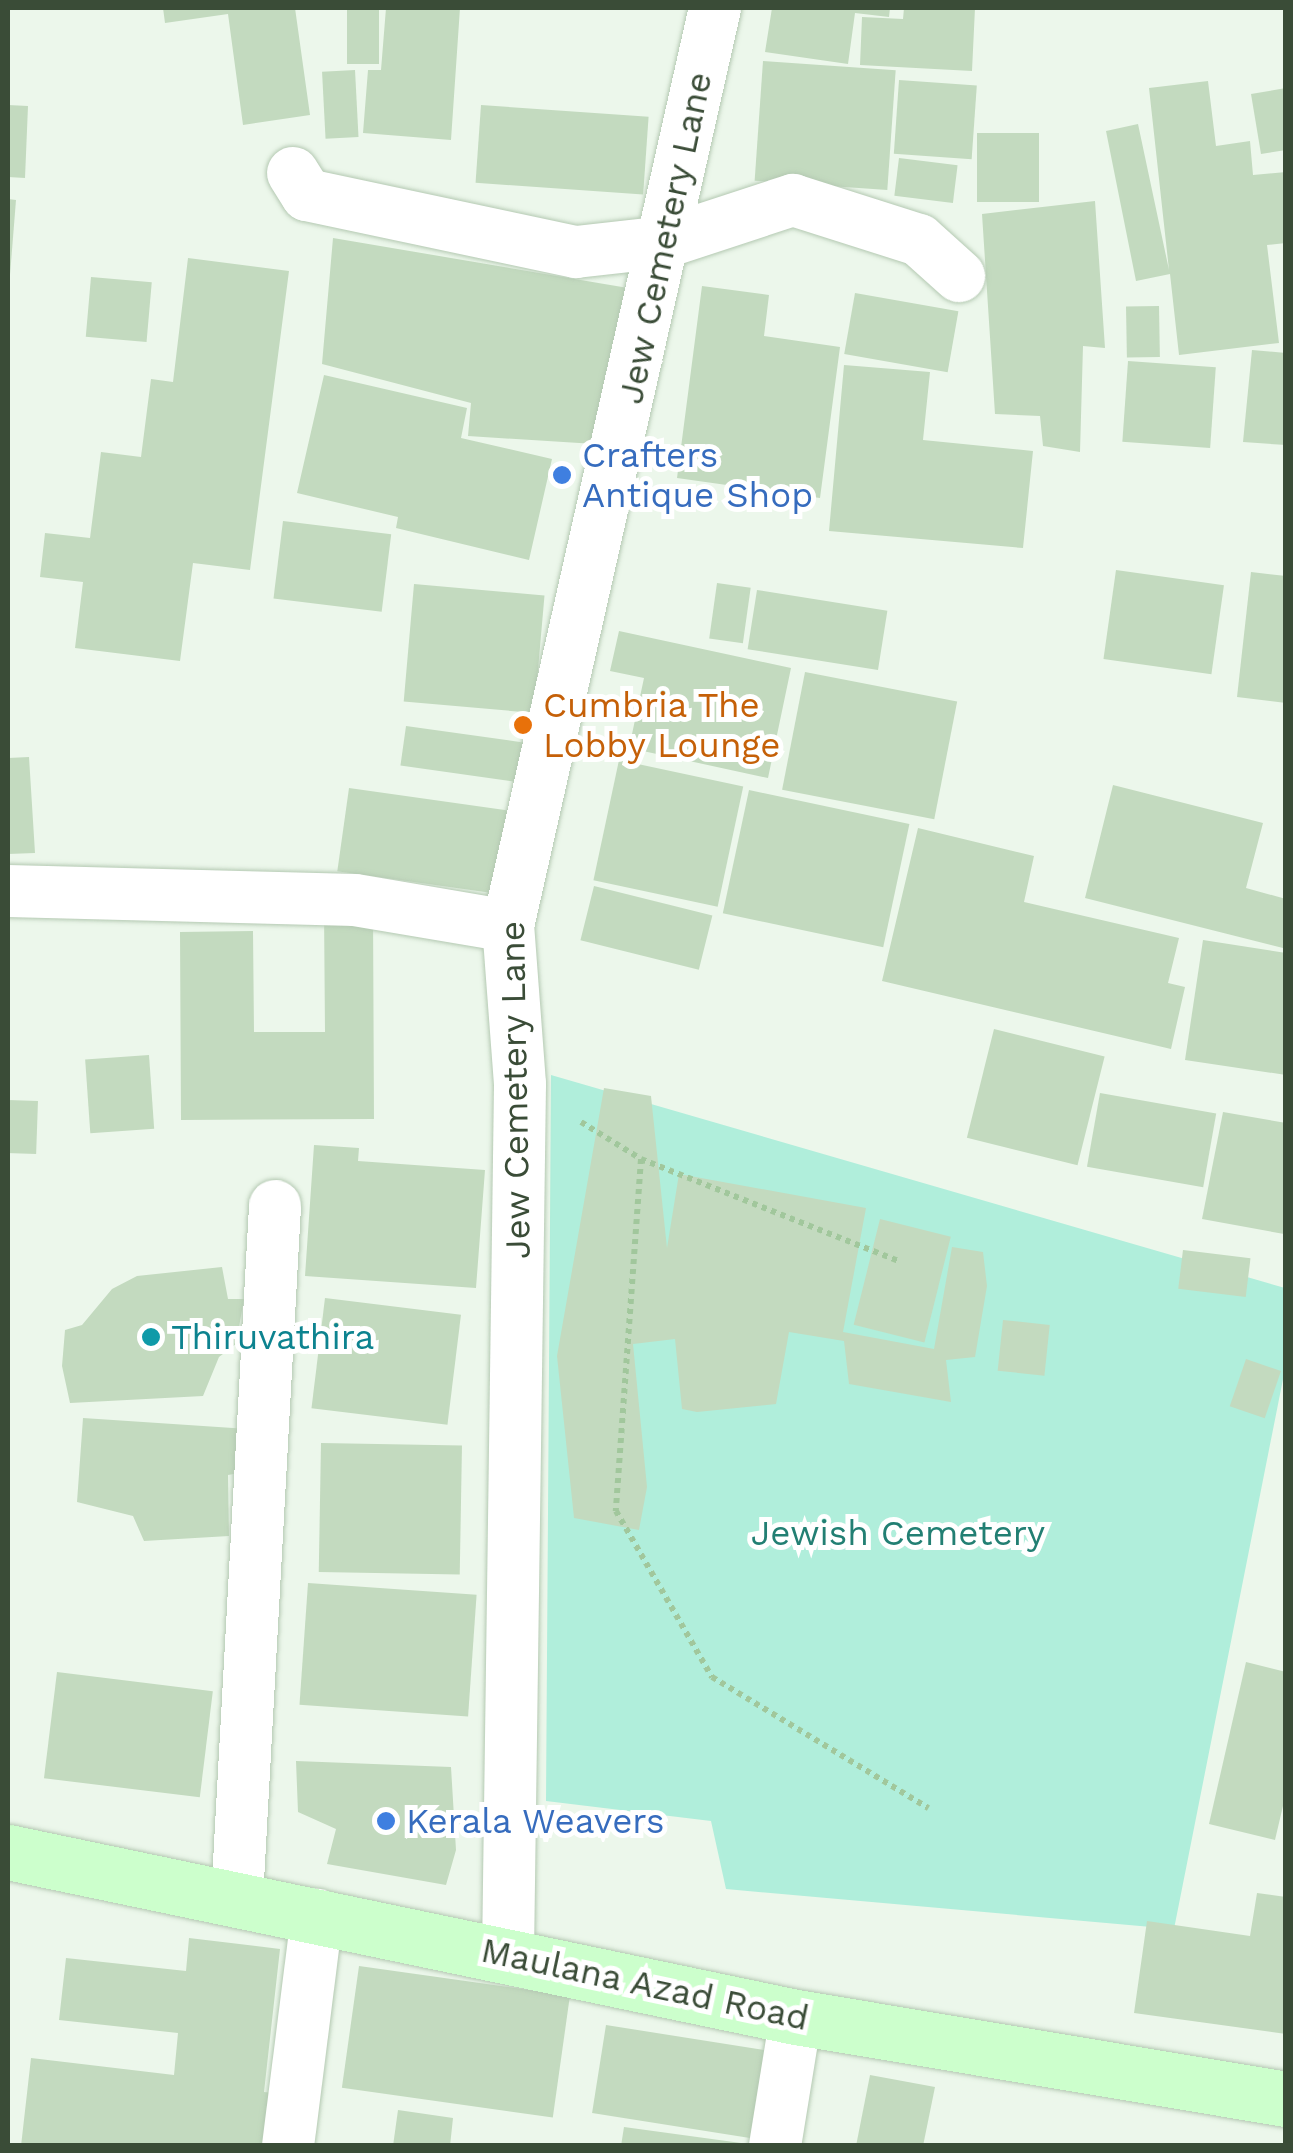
<!DOCTYPE html>
<style>
body{margin:0}
#map{position:relative;width:1293px;height:2153px;overflow:hidden;background:#ecf7eb;font-family:"Work Sans",sans-serif}
div>[style]{position:absolute}
.green>*{inset:0;background:#b0eedb}
.building>*{inset:0;background:#c3dabf;transform-origin:0 0}
.path>*{height:6px;margin-top:-3px;transform-origin:0;background:repeating-linear-gradient(90deg,#a1c79c 0 5px,transparent 0 10px)}
.roads{filter:drop-shadow(0 0 2px #b4c9b2) drop-shadow(0 0 2px #b4c9b2)}
.minor>*{height:52px;margin:-26px;padding:0 26px;transform-origin:26px;border-radius:26px;background:#fff}
.secondary>*{height:55px;margin:-27.5px;padding:0 27.5px;transform-origin:27.5px;border-radius:27.5px;background:#cfc}
.dots>*{width:28px;height:28px;translate:-50% -50%;box-sizing:border-box;border:5px solid #fff;border-radius:50%}
span{translate:-50% -50%;white-space:nowrap;text-align:center;line-height:1.15;-webkit-text-stroke:10px #fff;paint-order:stroke}
.street-label{font-size:35px;color:#3a4c37}
.shop-label{font-size:35px;color:#366cbe}
.left{translate:0 -50%;text-align:left}
.food-label{font-size:35px;color:#c56008}
.culture-label{font-size:35px;color:#0d838f}
.park-label{font-size:35px;color:#227f73}
.frame{position:absolute;inset:0;border:10px solid #3a4c37;pointer-events:none}
</style>
<div id="map">
<div class="green">
<i style="clip-path:polygon(551px 1075px,1285px 1288px,1285px 1369px,1174px 1929px,726px 1889px,711px 1821px,546px 1801px)"></i>
</div>
<div class="building">
<i style="clip-path:polygon(163px 8px,295px 8px,310px 115px,243px 125px,228px 14px,165px 23px)"></i>
<i style="left:347px;top:8px;width:32px;height:56px"></i>
<i style="clip-path:polygon(386px 8px,460px 8px,451px 140px,363px 133px,368px 70px,381px 70px)"></i>
<i style="clip-path:polygon(772px 8px,890px 8px,889px 17px,855px 13px,848px 64px,765px 52px)"></i>
<i style="clip-path:polygon(904px 8px,975px 8px,972px 71px,860px 65px,862px 17px,903px 19px)"></i>
<i style="left:763px;top:61px;width:133px;height:120px;rotate:4deg"></i>
<i style="left:355px;top:70px;width:67px;height:33px;rotate:87deg"></i>
<i style="left:899px;top:80px;width:78px;height:74px;rotate:4deg"></i>
<i style="clip-path:polygon(1208px 81px,1216px 146px,1250px 141px,1253px 175px,1286px 172px,1286px 243px,1267px 245px,1279px 343px,1179px 355px,1170px 274px,1136px 281px,1106px 131px,1138px 124px,1169px 270px,1149px 88px)"></i>
<i style="clip-path:polygon(1286px 88px,1286px 150px,1261px 154px,1251px 94px)"></i>
<i style="clip-path:polygon(8px 105px,28px 106px,25px 178px,8px 177px)"></i>
<i style="left:481px;top:105px;width:168px;height:78px;rotate:4deg"></i>
<i style="left:977px;top:133px;width:62px;height:69px"></i>
<i style="left:899px;top:158px;width:59px;height:38px;rotate:7deg"></i>
<i style="clip-path:polygon(8px 199px,16px 200px,10px 275px,8px 275px)"></i>
<i style="clip-path:polygon(1095px 201px,1105px 348px,1083px 346px,1080px 452px,1043px 446px,1040px 416px,995px 414px,982px 214px)"></i>
<i style="clip-path:polygon(333px 238px,628px 288px,595px 444px,468px 436px,471px 403px,322px 364px)"></i>
<i style="clip-path:polygon(188px 258px,289px 271px,250px 570px,193px 563px,180px 661px,75px 648px,83px 582px,40px 577px,45px 533px,90px 538px,101px 452px,141px 457px,151px 379px,173px 382px)"></i>
<i style="left:91px;top:277px;width:61px;height:60px;rotate:5deg"></i>
<i style="clip-path:polygon(702px 286px,769px 295px,764px 336px,840px 347px,820px 498px,677px 478px)"></i>
<i style="left:855px;top:293px;width:105px;height:62px;rotate:10deg"></i>
<i style="left:1159px;top:306px;width:51px;height:33px;rotate:89deg"></i>
<i style="clip-path:polygon(1252px 350px,1286px 353px,1286px 445px,1243px 442px)"></i>
<i style="left:1128px;top:361px;width:88px;height:81px;rotate:4deg"></i>
<i style="clip-path:polygon(844px 365px,930px 372px,923px 440px,1033px 451px,1023px 548px,829px 531px)"></i>
<i style="clip-path:polygon(324px 375px,467px 408px,461px 438px,552px 459px,529px 560px,396px 528px,398px 517px,297px 493px)"></i>
<i style="left:283px;top:521px;width:109px;height:78px;rotate:7deg"></i>
<i style="left:1116px;top:570px;width:109px;height:90px;rotate:8deg"></i>
<i style="clip-path:polygon(1251px 572px,1286px 576px,1286px 703px,1237px 697px)"></i>
<i style="left:717px;top:583px;width:34px;height:56px;rotate:8deg"></i>
<i style="left:414px;top:584px;width:131px;height:118px;rotate:5deg"></i>
<i style="left:757px;top:590px;width:132px;height:60px;rotate:9deg"></i>
<i style="clip-path:polygon(619px 631px,791px 668px,768px 778px,629px 748px,644px 678px,610px 671px)"></i>
<i style="left:805px;top:672px;width:155px;height:120px;rotate:11deg"></i>
<i style="left:406px;top:726px;width:127px;height:40px;rotate:8deg"></i>
<i style="clip-path:polygon(29px 757px,35px 853px,8px 854px,8px 758px)"></i>
<i style="left:619px;top:760px;width:127px;height:123px;rotate:12deg"></i>
<i style="clip-path:polygon(1113px 785px,1263px 823px,1246px 888px,1286px 899px,1283px 948px,1085px 898px)"></i>
<i style="left:349px;top:788px;width:169px;height:84px;rotate:8deg"></i>
<i style="left:749px;top:790px;width:164px;height:126px;rotate:12deg"></i>
<i style="clip-path:polygon(918px 828px,1034px 856px,1024px 902px,1179px 938px,1168px 983px,1185px 987px,1171px 1049px,882px 981px)"></i>
<i style="left:594px;top:886px;width:122px;height:56px;rotate:14deg"></i>
<i style="clip-path:polygon(324px 910px,373px 910px,374px 1119px,181px 1120px,180px 932px,253px 931px,254px 1032px,325px 1032px)"></i>
<i style="clip-path:polygon(1203px 940px,1286px 953px,1286px 1075px,1185px 1060px)"></i>
<i style="left:994px;top:1029px;width:114px;height:112px;rotate:14deg"></i>
<i style="left:149px;top:1055px;width:74px;height:64px;rotate:86deg"></i>
<i style="clip-path:polygon(604px 1088px,651px 1096px,667px 1248px,679px 1174px,866px 1208px,843px 1332px,934px 1349px,952px 1247px,983px 1252px,987px 1286px,975px 1357px,946px 1360px,951px 1402px,849px 1384px,844px 1341px,789px 1332px,776px 1404px,697px 1412px,682px 1409px,675px 1339px,633px 1344px,647px 1487px,639px 1530px,574px 1518px,557px 1356px)"></i>
<i style="left:1100px;top:1093px;width:118px;height:75px;rotate:10deg"></i>
<i style="left:8px;top:1100px;width:30px;height:53px;rotate:2deg"></i>
<i style="clip-path:polygon(1223px 1112px,1286px 1123px,1284px 1234px,1202px 1219px)"></i>
<i style="clip-path:polygon(314px 1145px,359px 1148px,358px 1161px,485px 1170px,476px 1288px,305px 1276px)"></i>
<i style="left:880px;top:1219px;width:73px;height:109px;rotate:14deg"></i>
<i style="left:1183px;top:1250px;width:68px;height:39px;rotate:7deg"></i>
<i style="clip-path:polygon(222px 1267px,228px 1299px,244px 1299px,236px 1344px,219px 1357px,203px 1396px,70px 1403px,62px 1366px,65px 1330px,82px 1325px,112px 1289px,137px 1276px)"></i>
<i style="left:325px;top:1298px;width:137px;height:111px;rotate:7deg"></i>
<i style="left:1003px;top:1320px;width:47px;height:51px;rotate:6deg"></i>
<i style="left:1246px;top:1359px;width:37px;height:50px;rotate:19deg"></i>
<i style="clip-path:polygon(83px 1418px,248px 1429px,245px 1472px,228px 1475px,229px 1536px,144px 1541px,133px 1516px,77px 1502px)"></i>
<i style="left:321px;top:1443px;width:141px;height:129px;rotate:1deg"></i>
<i style="left:308px;top:1583px;width:169px;height:122px;rotate:4deg"></i>
<i style="clip-path:polygon(1246px 1662px,1286px 1672px,1286px 1793px,1275px 1840px,1209px 1824px)"></i>
<i style="left:57px;top:1672px;width:157px;height:107px;rotate:7deg"></i>
<i style="clip-path:polygon(296px 1761px,451px 1767px,456px 1850px,446px 1885px,327px 1864px,336px 1829px,298px 1812px)"></i>
<i style="clip-path:polygon(1257px 1893px,1286px 1897px,1286px 2034px,1134px 2013px,1147px 1921px,1250px 1936px)"></i>
<i style="clip-path:polygon(189px 1938px,280px 1949px,264px 2092px,283px 2094px,277px 2146px,21px 2146px,31px 2058px,174px 2075px,178px 2033px,59px 2020px,66px 1958px,186px 1971px)"></i>
<i style="left:359px;top:1966px;width:213px;height:123px;rotate:8deg"></i>
<i style="left:606px;top:2025px;width:163px;height:89px;rotate:9deg"></i>
<i style="clip-path:polygon(870px 2075px,935px 2087px,923px 2146px,856px 2146px)"></i>
<i style="clip-path:polygon(398px 2110px,453px 2118px,450px 2146px,393px 2146px)"></i>
<i style="clip-path:polygon(624px 2127px,741px 2143px,741px 2146px,621px 2146px)"></i>
</div>
<div class="path">
<i style="left:581px;top:1122px;width:70px;rotate:31.7deg"></i>
<i style="left:641px;top:1159px;width:277px;rotate:21.6deg"></i>
<i style="left:641px;top:1159px;width:353px;rotate:94.1deg"></i>
<i style="left:616px;top:1511px;width:192px;rotate:60deg"></i>
<i style="left:712px;top:1677px;width:253px;rotate:31.2deg"></i>
</div>
<div class="roads">
<div class="minor">
<i style="left:293px;top:173px;width:26px;rotate:58deg"></i>
<i style="left:307px;top:195px;width:275px;rotate:12deg"></i>
<i style="left:576px;top:252px;width:90px;rotate:-6.4deg"></i>
<i style="left:665px;top:242px;width:135px;rotate:-18.2deg"></i>
<i style="left:793px;top:200px;width:132px;rotate:17.6deg"></i>
<i style="left:919px;top:240px;width:54px;rotate:42deg"></i>
<i style="left:8px;top:891px;width:347px;rotate:1.5deg"></i>
<i style="left:355px;top:900px;width:155px;rotate:9.6deg"></i>
<i style="left:237px;top:1899px;width:694px;rotate:-86.86deg"></i>
<i style="left:508px;top:1955px;width:871px;rotate:-89.21deg"></i>
<i style="left:520px;top:1084px;width:158px;rotate:-94.3deg"></i>
<i style="left:508px;top:926px;width:941px;rotate:-77.29deg"></i>
<i style="left:288px;top:2146px;width:233px;rotate:-82.8deg"></i>
<i style="left:775px;top:2146px;width:131px;rotate:-80.8deg"></i>
</div>
<div class="secondary">
<i style="left:8px;top:1852px;width:805px;rotate:11.83deg"></i>
<i style="left:796px;top:2017px;width:497px;rotate:9.5deg"></i>
</div>
</div>
<div class="dots">
<i style="left:562px;top:475px;background:#3f7fe0"></i>
<i style="left:523px;top:725px;background:#e8710a"></i>
<i style="left:151px;top:1337px;background:#0f9aa8"></i>
<i style="left:386px;top:1821px;background:#3f7fe0"></i>
</div>
<div class="street-label">
<span style="left:665px;top:238px;rotate:-78deg">Jew Cemetery Lane</span>
<span style="left:515px;top:1090px;rotate:-91deg">Jew Cemetery Lane</span>
<span style="left:645px;top:1984px;rotate:12deg">Maulana Azad Road</span>
</div>
<div class="shop-label">
<span class="left" style="left:582px;top:475px">Crafters<br>Antique Shop</span>
<span class="left" style="left:406px;top:1821px">Kerala Weavers</span>
</div>
<div class="food-label">
<span class="left" style="left:543px;top:725px">Cumbria The<br>Lobby Lounge</span>
</div>
<div class="culture-label">
<span class="left" style="left:171px;top:1337px">Thiruvathira</span>
</div>
<div class="park-label">
<span style="left:898px;top:1533px">Jewish Cemetery</span>
</div>
<div class="frame"></div>
</div>
